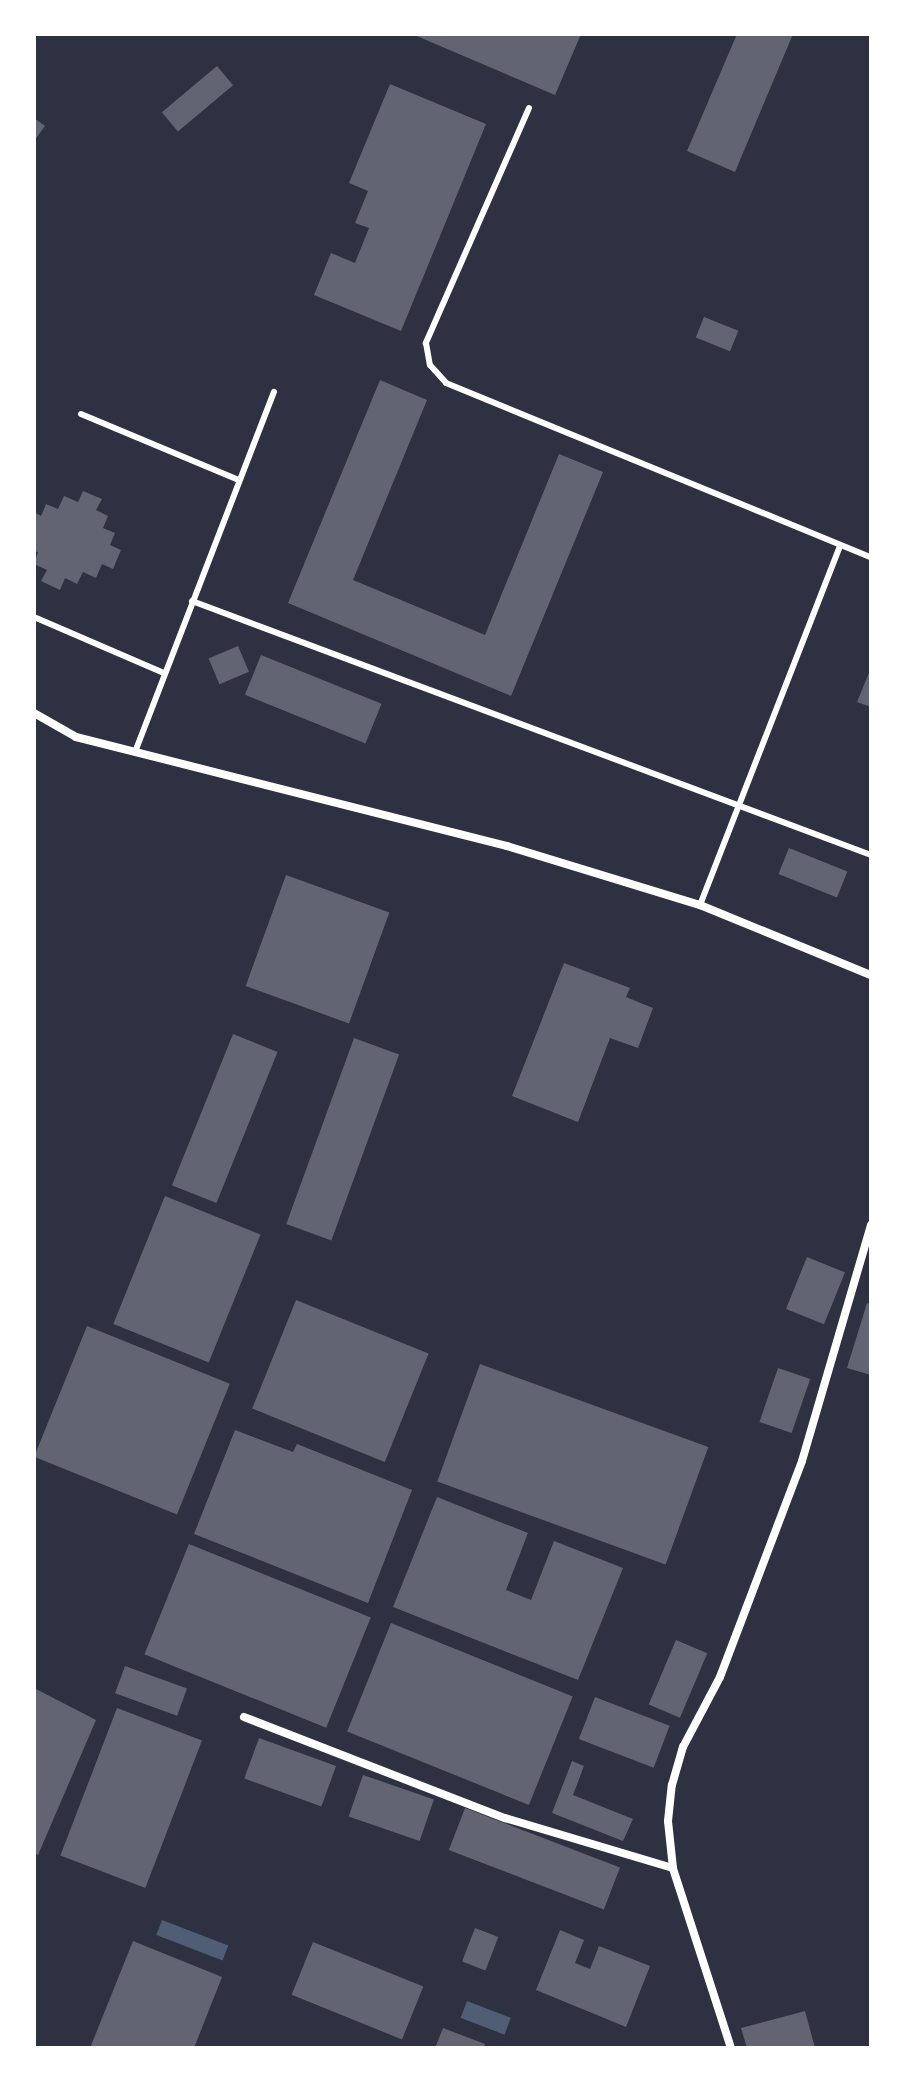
<!DOCTYPE html>
<style>
body{margin:0}
#map{position:relative;width:905px;height:2082px;overflow:hidden;background:#2d3142;font-family:Barlow,sans-serif}
div>[style]{position:absolute}
.water>*{inset:0;background:#4f5d75;transform-origin:0 0}
.building>*{inset:0;background:#626471;transform-origin:0 0}
.service>*{height:6px;margin:-3px;padding:0 3px;transform-origin:3px;border-radius:3px;background:#fff}
.minor>*{height:8px;margin:-4px;padding:0 4px;transform-origin:4px;border-radius:4px;background:#fff}
span{translate:-50% -50%;white-space:nowrap;text-align:center;line-height:1.15;-webkit-text-stroke:8px #fff;paint-order:stroke}
.frame{position:absolute;inset:0;border:36px solid #fff;pointer-events:none}
</style>
<div id="map">
<div class="water">
<i style="left:162px;top:1920px;width:71px;height:16px;rotate:21deg"></i>
<i style="left:467px;top:2001px;width:47px;height:18px;rotate:21deg"></i>
</div>
<div class="building">
<i style="clip-path:polygon(412px 34px,528px 35px,581px 34px,555px 95px)"></i>
<i style="clip-path:polygon(737px 34px,793px 34px,735px 172px,687px 151px)"></i>
<i style="left:217px;top:66px;width:25px;height:72px;rotate:50deg"></i>
<i style="clip-path:polygon(390px 84px,486px 124px,401px 331px,314px 295px,331px 253px,355px 263px,369px 228px,355px 223px,368px 191px,349px 183px)"></i>
<i style="clip-path:polygon(34px 118px,45px 126px,34px 141px)"></i>
<i style="left:704px;top:317px;width:37px;height:22px;rotate:22deg"></i>
<i style="clip-path:polygon(380px 380px,427px 400px,353px 580px,485px 635px,559px 454px,603px 472px,511px 696px,288px 603px)"></i>
<i style="clip-path:polygon(83px 491px,102px 499px,96px 510px,108px 516px,103px 528px,115px 533px,110px 545px,121px 550px,113px 569px,102px 564px,96px 578px,83px 572px,77px 584px,65px 578px,60px 590px,41px 581px,47px 570px,34px 564px,38px 552px,34px 551px,34px 512px,41px 516px,46px 504px,58px 509px,64px 496px,78px 502px)"></i>
<i style="left:238px;top:646px;width:28px;height:32px;rotate:67deg"></i>
<i style="left:261px;top:655px;width:130px;height:43px;rotate:22deg"></i>
<i style="clip-path:polygon(871px 668px,871px 707px,857px 702px)"></i>
<i style="left:789px;top:848px;width:63px;height:28px;rotate:22deg"></i>
<i style="left:286px;top:875px;width:110px;height:118px;rotate:20deg"></i>
<i style="clip-path:polygon(564px 963px,630px 988px,626px 997px,653px 1008px,638px 1048px,610px 1038px,578px 1122px,512px 1096px)"></i>
<i style="left:233px;top:1034px;width:48px;height:163px;rotate:22deg"></i>
<i style="left:354px;top:1038px;width:48px;height:198px;rotate:20deg"></i>
<i style="left:165px;top:1196px;width:103px;height:138px;rotate:22deg"></i>
<i style="left:807px;top:1257px;width:41px;height:56px;rotate:22deg"></i>
<i style="left:296px;top:1300px;width:143px;height:117px;rotate:22deg"></i>
<i style="clip-path:polygon(867px 1303px,871px 1305px,871px 1375px,847px 1368px)"></i>
<i style="left:87px;top:1326px;width:154px;height:141px;rotate:22deg"></i>
<i style="left:480px;top:1364px;width:243px;height:125px;rotate:20deg"></i>
<i style="left:778px;top:1368px;width:34px;height:57px;rotate:19deg"></i>
<i style="clip-path:polygon(235px 1430px,293px 1452px,297px 1444px,412px 1490px,368px 1603px,194px 1534px)"></i>
<i style="clip-path:polygon(437px 1497px,528px 1533px,506px 1590px,531px 1600px,554px 1541px,623px 1568px,578px 1680px,393px 1607px)"></i>
<i style="left:189px;top:1544px;width:196px;height:119px;rotate:22deg"></i>
<i style="left:391px;top:1623px;width:196px;height:117px;rotate:22deg"></i>
<i style="left:676px;top:1640px;width:34px;height:70px;rotate:23deg"></i>
<i style="left:125px;top:1666px;width:66px;height:29px;rotate:20deg"></i>
<i style="clip-path:polygon(34px 1688px,96px 1720px,38px 1855px,34px 1854px)"></i>
<i style="left:595px;top:1697px;width:80px;height:45px;rotate:21deg"></i>
<i style="left:117px;top:1708px;width:91px;height:158px;rotate:21deg"></i>
<i style="left:259px;top:1738px;width:82px;height:43px;rotate:20deg"></i>
<i style="clip-path:polygon(572px 1761px,584px 1766px,573px 1795px,633px 1819px,623px 1841px,552px 1813px)"></i>
<i style="left:363px;top:1775px;width:75px;height:44px;rotate:19deg"></i>
<i style="left:465px;top:1808px;width:166px;height:45px;rotate:21deg"></i>
<i style="left:475px;top:1928px;width:25px;height:36px;rotate:21deg"></i>
<i style="clip-path:polygon(560px 1930px,584px 1940px,575px 1963px,590px 1969px,599px 1946px,650px 1966px,626px 2027px,536px 1990px)"></i>
<i style="clip-path:polygon(133px 1941px,222px 1977px,194px 2048px,90px 2048px)"></i>
<i style="left:313px;top:1942px;width:119px;height:57px;rotate:22deg"></i>
<i style="clip-path:polygon(805px 2011px,815px 2048px,747px 2048px,741px 2028px)"></i>
<i style="clip-path:polygon(443px 2028px,485px 2044px,483px 2048px,435px 2048px)"></i>
</div>
<div class="service">
<i style="left:529px;top:108px;width:257px;rotate:113.7deg"></i>
<i style="left:426px;top:343px;width:22px;rotate:80deg"></i>
<i style="left:430px;top:365px;width:24px;rotate:48deg"></i>
<i style="left:446px;top:383px;width:459px;rotate:22.3deg"></i>
<i style="left:81px;top:414px;width:171px;rotate:22.7deg"></i>
<i style="left:192px;top:601px;width:725px;rotate:20.51deg"></i>
<i style="left:34px;top:617px;width:142px;rotate:23.3deg"></i>
<i style="left:135px;top:752px;width:386px;rotate:-68.9deg"></i>
<i style="left:700px;top:905px;width:385px;rotate:-68.7deg"></i>
</div>
<div class="minor">
<i style="left:34px;top:713px;width:48px;rotate:29.7deg"></i>
<i style="left:76px;top:737px;width:445px;rotate:14.2deg"></i>
<i style="left:507px;top:846px;width:202px;rotate:17deg"></i>
<i style="left:700px;top:905px;width:185px;rotate:22.3deg"></i>
<i style="left:244px;top:1717px;width:280px;rotate:21.2deg"></i>
<i style="left:505px;top:1818px;width:175px;rotate:16.6deg"></i>
<i style="left:731px;top:2048px;width:189px;rotate:-107.9deg"></i>
<i style="left:673px;top:1868px;width:47px;rotate:-96.1deg"></i>
<i style="left:668px;top:1821px;width:36px;rotate:-84deg"></i>
<i style="left:672px;top:1785px;width:40px;rotate:-74deg"></i>
<i style="left:683px;top:1747px;width:79px;rotate:-62.1deg"></i>
<i style="left:720px;top:1677px;width:231px;rotate:-69.2deg"></i>
<i style="left:802px;top:1461px;width:246px;rotate:-73.7deg"></i>
</div>
<div class="frame"></div>
</div>
